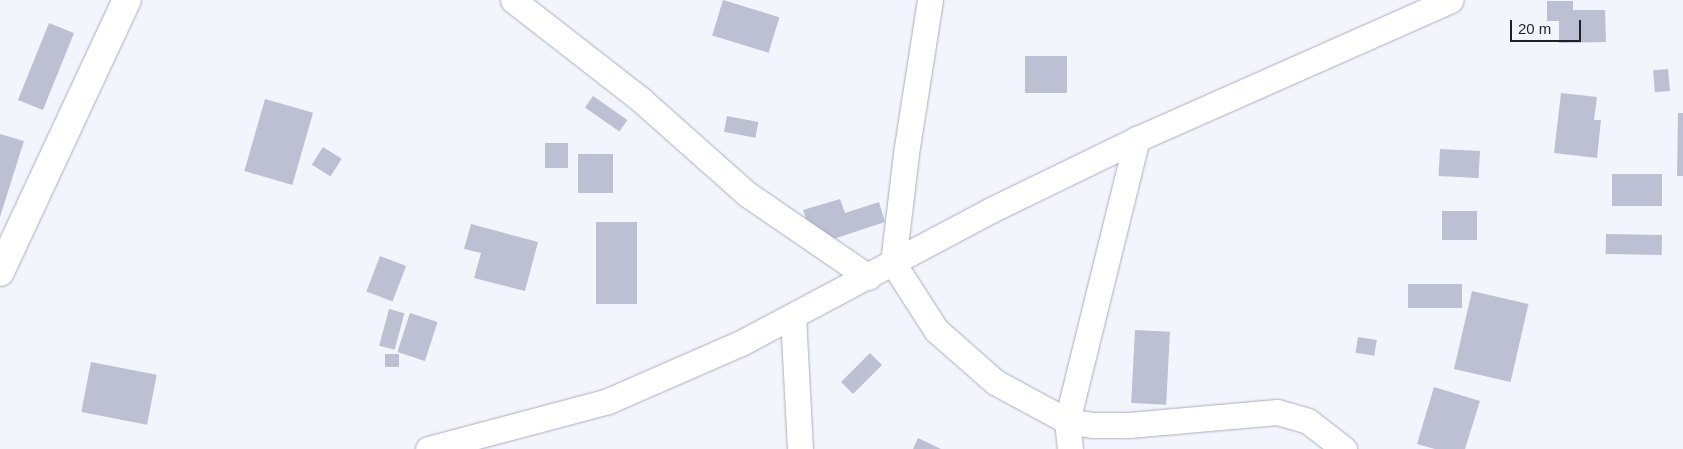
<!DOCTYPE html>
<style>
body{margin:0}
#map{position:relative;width:1683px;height:449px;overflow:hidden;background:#f3f5fc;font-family:Helvetica,sans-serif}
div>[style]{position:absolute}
.building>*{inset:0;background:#bcc0d2;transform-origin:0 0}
.roads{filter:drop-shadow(0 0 1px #a9aebf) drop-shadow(0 0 1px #a9aebf)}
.minor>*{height:25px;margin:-12.5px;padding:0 12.5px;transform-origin:12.5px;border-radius:12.5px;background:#fff}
.major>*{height:28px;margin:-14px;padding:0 14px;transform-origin:14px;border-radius:14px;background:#fff}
span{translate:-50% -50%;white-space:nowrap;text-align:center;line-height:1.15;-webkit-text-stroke:4.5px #f3f5fc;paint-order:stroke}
.scale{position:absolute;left:1510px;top:20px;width:71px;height:22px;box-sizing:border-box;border:2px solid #1f2127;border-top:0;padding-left:6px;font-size:15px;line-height:18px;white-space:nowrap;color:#1f2127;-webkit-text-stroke:4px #f3f5fc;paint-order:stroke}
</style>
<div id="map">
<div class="building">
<i style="left:723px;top:0;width:59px;height:37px;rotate:17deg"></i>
<i style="clip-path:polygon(1547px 1px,1573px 1px,1573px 10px,1605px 10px,1606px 42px,1559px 43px,1559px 21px,1547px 21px)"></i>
<i style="left:49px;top:23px;width:27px;height:83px;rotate:22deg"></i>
<i style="left:1025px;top:56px;width:42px;height:37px"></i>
<i style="left:1668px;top:69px;width:22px;height:15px;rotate:85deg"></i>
<i style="clip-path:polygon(1561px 93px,1597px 97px,1594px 120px,1601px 120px,1597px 158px,1554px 153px)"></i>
<i style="left:593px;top:96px;width:42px;height:14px;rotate:35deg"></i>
<i style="left:265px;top:99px;width:50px;height:75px;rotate:16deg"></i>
<i style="clip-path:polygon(1678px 113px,1683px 113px,1683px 176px,1677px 176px)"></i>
<i style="left:727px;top:116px;width:32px;height:16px;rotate:11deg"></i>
<i style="clip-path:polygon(0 134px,24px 141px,0 217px)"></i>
<i style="left:545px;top:143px;width:23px;height:25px"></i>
<i style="left:323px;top:147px;width:22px;height:21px;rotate:32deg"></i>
<i style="left:1440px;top:149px;width:40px;height:27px;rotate:3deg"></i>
<i style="left:578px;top:154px;width:35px;height:39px"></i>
<i style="left:1612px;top:174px;width:50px;height:32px"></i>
<i style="clip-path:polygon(840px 199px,845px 213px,879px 202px,885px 222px,815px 245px,803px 210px)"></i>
<i style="left:1442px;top:211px;width:35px;height:29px"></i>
<i style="left:596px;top:222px;width:41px;height:82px"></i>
<i style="clip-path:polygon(471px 224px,538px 242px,525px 291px,474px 278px,481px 253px,464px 249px)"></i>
<i style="left:1606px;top:234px;width:56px;height:20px;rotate:1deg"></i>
<i style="left:380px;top:256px;width:28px;height:38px;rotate:21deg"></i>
<i style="left:1408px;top:284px;width:54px;height:24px"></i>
<i style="left:1472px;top:291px;width:58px;height:80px;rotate:13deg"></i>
<i style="left:389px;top:309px;width:16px;height:38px;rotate:15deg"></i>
<i style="left:410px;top:313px;width:29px;height:41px;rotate:18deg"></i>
<i style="left:1135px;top:330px;width:35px;height:73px;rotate:3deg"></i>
<i style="left:1358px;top:337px;width:19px;height:16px;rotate:9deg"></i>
<i style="left:870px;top:353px;width:17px;height:41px;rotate:45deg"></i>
<i style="left:385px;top:354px;width:14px;height:13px"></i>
<i style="left:91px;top:362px;width:67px;height:51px;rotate:11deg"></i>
<i style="clip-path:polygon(1434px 387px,1480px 401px,1465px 449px,1435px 449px,1417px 444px)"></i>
<i style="clip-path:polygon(918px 438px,941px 449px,913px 449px)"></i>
</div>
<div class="roads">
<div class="minor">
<i style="left:513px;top:0;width:161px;rotate:37.9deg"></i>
<i style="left:640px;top:99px;width:143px;rotate:41.6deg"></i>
<i style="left:747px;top:194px;width:147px;rotate:34.4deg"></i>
<i style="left:930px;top:0;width:156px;rotate:98.9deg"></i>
<i style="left:906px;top:154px;width:110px;rotate:96.8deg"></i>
<i style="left:893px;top:263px;width:80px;rotate:57.3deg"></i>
<i style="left:936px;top:330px;width:79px;rotate:41.4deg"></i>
<i style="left:995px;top:382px;width:82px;rotate:28.4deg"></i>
<i style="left:1067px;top:421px;width:25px;rotate:9deg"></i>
<i style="left:1092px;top:425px;width:37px"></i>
<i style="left:1129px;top:425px;width:149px;rotate:-5deg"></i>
<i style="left:1277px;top:412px;width:32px;rotate:16deg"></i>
<i style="left:1308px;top:421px;width:46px;rotate:37.9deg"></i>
<i style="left:793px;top:316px;width:133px;rotate:87deg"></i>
<i style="left:428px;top:449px;width:186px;rotate:-14.9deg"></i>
<i style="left:608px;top:401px;width:145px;rotate:-23.6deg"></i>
<i style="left:741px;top:343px;width:283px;rotate:-28deg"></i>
<i style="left:991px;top:210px;width:162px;rotate:-25.9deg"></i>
<i style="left:1137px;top:139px;width:343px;rotate:-23.9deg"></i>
<i style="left:1070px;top:449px;width:28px;rotate:-96deg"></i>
<i style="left:1067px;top:421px;width:291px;rotate:-76.1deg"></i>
</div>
<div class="major">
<i style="left:0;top:272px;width:300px;rotate:-65deg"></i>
</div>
</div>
<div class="scale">20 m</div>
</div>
